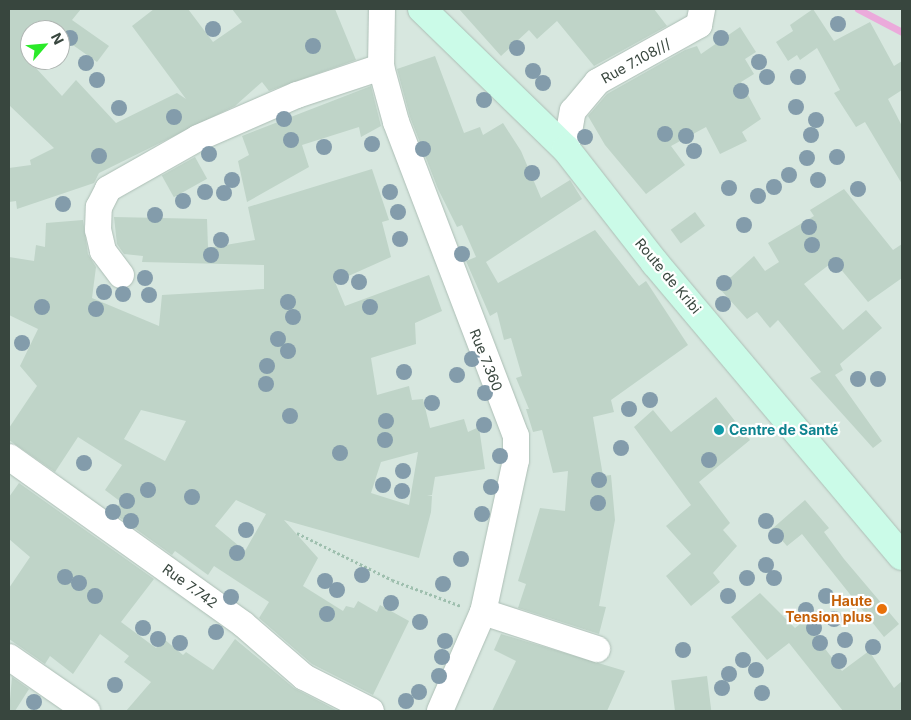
<!DOCTYPE html>
<meta charset="utf-8">
<style>
body{margin:0}
#map{position:relative;width:911px;height:720px;overflow:hidden;background:#e9f3ee;font-family:Inter,sans-serif}
div>[style]{position:absolute}
.residential>*{inset:0;background:#d7e7df}
.stream>*{height:7px;margin:-3.5px;padding:0 3.5px;transform-origin:3.5px;border-radius:3.5px;background:#ebaadb}
.building>*{inset:0;background:#bfd4c8;transform-origin:0 0}
.path>*{height:3px;margin-top:-1.5px;transform-origin:0;background:repeating-linear-gradient(90deg,#9ebfae 0 2.5px,transparent 0 5px)}
.roads{filter:drop-shadow(0 0 1px #acbeb5) drop-shadow(0 0 1px #acbeb5)}
.minor>*{height:26px;margin:-13px;padding:0 13px;transform-origin:13px;border-radius:13px;background:#fff}
.secondary>*{height:28px;margin:-14px;padding:0 14px;transform-origin:14px;border-radius:14px;background:#cbfbe8}
.trees>*{width:16px;height:16px;margin:-8px;border-radius:50%;background:#839cab}
.dots>*{width:14px;height:14px;translate:-50% -50%;box-sizing:border-box;border:2px solid #fff;border-radius:50%}
span{translate:-50% -50%;white-space:nowrap;text-align:center;line-height:1.15;-webkit-text-stroke:4.5px #fff;paint-order:stroke}
.street-label{font-size:14px;color:#38463e}
.culture-label{font-size:14px;color:#0d838f;font-weight:700}
.left{translate:0 -50%;text-align:left}
.food-label{font-size:14px;color:#c56008;font-weight:700}
.right{translate:-100% -50%;text-align:right}
.frame{position:absolute;inset:0;border:10px solid #38463e;pointer-events:none}
.north{position:absolute;left:20px;top:20px;width:50px;height:50px;box-sizing:border-box;background:#fff;border:1px solid #afb5b2;border-radius:50%;rotate:63deg;font-size:14px;font-weight:700;line-height:20px;text-align:center;color:#38463e}
.north::after{content:'';display:block;margin:auto;width:18px;height:22px;background:#2bea29;clip-path:polygon(50% 0,100% 100%,50% 72%,0 100%)}
</style>
<div id="map">
<div class="residential">
<i style="clip-path:polygon(evenodd,9px 9px,902px 9px,902px 711px,9px 711px,9px 9px,30px 30px,60px 30px,60px 60px,30px 60px,30px 30px)"></i>
</div>
<div class="stream">
<i style="left:858px;top:9px;width:50px;rotate:27.6deg"></i>
</div>
<div class="building">
<i style="clip-path:polygon(9px 9px,81px 9px,72px 20px,109px 46px,97px 62px,60px 36px,60px 30px,30px 30px,30px 60px,39px 60px,34px 66px,62px 96px,76px 80px,116px 123px,177px 93px,186px 99px,132px 26px,154px 9px,188px 9px,213px 42px,242px 22px,232px 9px,335px 9px,356px 60px,269px 91px,262px 82px,235px 106px,99px 173px,94px 183px,17px 209px,16px 201px,9px 202px,9px 168px,31px 165px,30px 160px,54px 148px,9px 105px)"></i>
<i style="clip-path:polygon(459px 9px,654px 9px,667px 26px,594px 66px,557px 21px,537px 39px,529px 30px,501px 56px)"></i>
<i style="clip-path:polygon(813px 9px,834px 41px,870px 22px,894px 66px,902px 61px,902px 90px,888px 99px,902px 126px,902px 184px,865px 122px,856px 127px,834px 93px,840px 90px,817px 48px,800px 60px,797px 55px,788px 61px,776px 42px,793px 31px,790px 25px)"></i>
<i style="clip-path:polygon(740px 27px,756px 52px,745px 59px,754px 74px,741px 82px,761px 119px,742px 132px,747px 141px,720px 154px,706px 127px,671px 146px,685px 165px,646px 194px,605px 145px,588px 116px,607px 94px,685px 50px,697px 46px,701px 54px)"></i>
<i style="clip-path:polygon(435px 56px,464px 133px,480px 127px,483px 135px,503px 123px,521px 151px,541px 198px,570px 180px,582px 199px,486px 262px,498px 283px,595px 230px,639px 286px,646px 281px,688px 345px,611px 400px,614px 412px,593px 417px,603px 476px,611px 475px,615px 520px,599px 606px,606px 607px,599px 634px,518px 608px,526px 584px,518px 581px,540px 508px,565px 511px,568px 471px,553px 473px,542px 430px,533px 432px,526px 409px,529px 409px,516px 378px,522px 376px,511px 338px,504px 340px,497px 312px,490px 316px,466px 261px,476px 257px,462px 225px,457px 227px,438px 189px,410px 117px,397px 69px)"></i>
<i style="clip-path:polygon(371px 86px,381px 126px,361px 137px,359px 127px,302px 145px,309px 167px,247px 202px,238px 161px,249px 155px,242px 136px)"></i>
<i style="left:195px;top:157px;width:25px;height:38px;rotate:61deg"></i>
<i style="clip-path:polygon(evenodd,372px 169px,389px 220px,382px 222px,391px 257px,335px 282px,345px 306px,429px 275px,442px 311px,415px 323px,416px 344px,371px 358px,377px 395px,409px 386px,412px 400px,423px 399px,430px 428px,464px 419px,468px 432px,479px 427px,485px 469px,435px 477px,432px 495px,427px 496px,432px 496px,431px 512px,419px 558px,284px 520px,318px 558px,303px 586px,343px 611px,346px 606px,354px 608px,358px 601px,377px 612px,380px 605px,409px 621px,373px 695px,312px 664px,259px 618px,269px 602px,214px 566px,208px 575px,175px 551px,172px 555px,112px 512px,121px 502px,105px 490px,122px 465px,78px 437px,55px 472px,9px 440px,9px 428px,37px 386px,20px 366px,38px 329px,9px 315px,9px 257px,34px 261px,36px 245px,45px 247px,46px 223px,83px 220px,88px 254px,96px 267px,92px 298px,159px 326px,162px 295px,264px 289px,264px 265px,142px 262px,143px 256px,124px 254px,117px 244px,114px 217px,207px 219px,208px 248px,255px 240px,248px 207px,372px 169px,141px 410px,186px 421px,165px 461px,124px 439px,141px 410px,372px 169px,418px 452px,409px 505px,371px 493px,381px 462px,418px 452px,372px 169px,236px 500px,266px 514px,245px 551px,215px 526px,236px 500px)"></i>
<i style="clip-path:polygon(844px 189px,893px 250px,902px 244px,902px 278px,868px 302px,834px 261px,804px 284px,843px 330px,866px 310px,882px 328px,840px 364px,843px 370px,835px 375px,882px 441px,873px 448px,810px 378px,821px 372px,778px 320px,770px 328px,757px 312px,747px 319px,719px 288px,754px 256px,765px 271px,779px 262px,768px 243px,814px 216px,810px 210px)"></i>
<i style="left:695px;top:212px;width:17px;height:30px;rotate:54deg"></i>
<i style="clip-path:polygon(716px 397px,750px 440px,699px 482px,730px 523px,723px 530px,737px 546px,713px 573px,720px 582px,691px 606px,666px 576px,691px 554px,666px 526px,691px 505px,634px 427px,653px 410px,671px 432px)"></i>
<i style="clip-path:polygon(19px 483px,154px 579px,121px 622px,156px 648px,164px 639px,183px 655px,186px 652px,213px 670px,235px 639px,294px 688px,338px 711px,126px 711px,151px 682px,124px 662px,129px 656px,100px 634px,73px 674px,50px 656px,45px 664px,9px 639px,9px 588px,30px 557px,9px 539px,9px 497px)"></i>
<i style="clip-path:polygon(805px 500px,829px 528px,824px 532px,844px 559px,899px 624px,884px 637px,802px 534px,787px 546px,772px 529px)"></i>
<i style="clip-path:polygon(760px 593px,795px 628px,804px 621px,842px 671px,869px 651px,894px 688px,902px 681px,902px 711px,843px 711px,789px 643px,767px 660px,731px 617px)"></i>
<i style="clip-path:polygon(501px 634px,625px 671px,607px 711px,492px 711px,516px 661px,494px 650px)"></i>
<i style="left:707px;top:676px;width:35px;height:36px;rotate:83deg"></i>
<i style="clip-path:polygon(12px 677px,29px 689px,15px 711px,9px 711px)"></i>
</div>
<div class="path">
<i style="left:297px;top:533px;width:106px;rotate:26.3deg"></i>
<i style="left:392px;top:580px;width:74px;rotate:20.6deg"></i>
</div>
<div class="roads">
<div class="minor">
<i style="left:382px;top:9px;width:58px;rotate:91deg"></i>
<i style="left:381px;top:67px;width:57px;rotate:74.7deg"></i>
<i style="left:396px;top:122px;width:336px;rotate:69.1deg"></i>
<i style="left:516px;top:436px;width:24px;rotate:90deg"></i>
<i style="left:516px;top:460px;width:156px;rotate:102.2deg"></i>
<i style="left:483px;top:612px;width:108px;rotate:113.5deg"></i>
<i style="left:566px;top:149px;width:39px;rotate:-80deg"></i>
<i style="left:573px;top:111px;width:38px;rotate:-50deg"></i>
<i style="left:597px;top:82px;width:117px;rotate:-29.2deg"></i>
<i style="left:699px;top:25px;width:16px;rotate:-79deg"></i>
<i style="left:121px;top:275px;width:30px;rotate:-127deg"></i>
<i style="left:103px;top:251px;width:22px;rotate:-103deg"></i>
<i style="left:98px;top:230px;width:23px;rotate:-88deg"></i>
<i style="left:99px;top:207px;width:20px;rotate:-63deg"></i>
<i style="left:108px;top:189px;width:103px;rotate:-29.5deg"></i>
<i style="left:198px;top:138px;width:108px;rotate:-23.5deg"></i>
<i style="left:297px;top:95px;width:89px;rotate:-18.4deg"></i>
<i style="left:9px;top:457px;width:287px;rotate:35.5deg"></i>
<i style="left:243px;top:624px;width:81px;rotate:41deg"></i>
<i style="left:304px;top:677px;width:75px;rotate:26.9deg"></i>
<i style="left:483px;top:612px;width:120px;rotate:18deg"></i>
<i style="left:9px;top:657px;width:95px;rotate:34.7deg"></i>
</div>
<div class="secondary">
<i style="left:422px;top:9px;width:201px;rotate:44.2deg"></i>
<i style="left:566px;top:149px;width:145px;rotate:52deg"></i>
<i style="left:655px;top:263px;width:383px;rotate:49.9deg"></i>
</div>
</div>
<div class="trees">
<i style="left:838px;top:24px"></i>
<i style="left:213px;top:29px"></i>
<i style="left:70px;top:38px"></i>
<i style="left:721px;top:38px"></i>
<i style="left:313px;top:46px"></i>
<i style="left:517px;top:48px"></i>
<i style="left:759px;top:62px"></i>
<i style="left:86px;top:63px"></i>
<i style="left:533px;top:71px"></i>
<i style="left:767px;top:77px"></i>
<i style="left:798px;top:77px"></i>
<i style="left:97px;top:80px"></i>
<i style="left:543px;top:83px"></i>
<i style="left:741px;top:91px"></i>
<i style="left:484px;top:100px"></i>
<i style="left:796px;top:107px"></i>
<i style="left:119px;top:108px"></i>
<i style="left:174px;top:117px"></i>
<i style="left:284px;top:119px"></i>
<i style="left:816px;top:120px"></i>
<i style="left:665px;top:134px"></i>
<i style="left:811px;top:135px"></i>
<i style="left:686px;top:136px"></i>
<i style="left:585px;top:137px"></i>
<i style="left:291px;top:140px"></i>
<i style="left:372px;top:144px"></i>
<i style="left:324px;top:147px"></i>
<i style="left:423px;top:149px"></i>
<i style="left:694px;top:151px"></i>
<i style="left:209px;top:154px"></i>
<i style="left:99px;top:156px"></i>
<i style="left:837px;top:157px"></i>
<i style="left:807px;top:158px"></i>
<i style="left:532px;top:173px"></i>
<i style="left:789px;top:175px"></i>
<i style="left:232px;top:180px"></i>
<i style="left:818px;top:180px"></i>
<i style="left:774px;top:187px"></i>
<i style="left:729px;top:188px"></i>
<i style="left:858px;top:189px"></i>
<i style="left:205px;top:192px"></i>
<i style="left:390px;top:192px"></i>
<i style="left:224px;top:193px"></i>
<i style="left:758px;top:196px"></i>
<i style="left:183px;top:201px"></i>
<i style="left:63px;top:204px"></i>
<i style="left:398px;top:212px"></i>
<i style="left:155px;top:215px"></i>
<i style="left:744px;top:225px"></i>
<i style="left:809px;top:227px"></i>
<i style="left:400px;top:239px"></i>
<i style="left:221px;top:240px"></i>
<i style="left:812px;top:245px"></i>
<i style="left:462px;top:254px"></i>
<i style="left:211px;top:255px"></i>
<i style="left:836px;top:265px"></i>
<i style="left:341px;top:277px"></i>
<i style="left:145px;top:278px"></i>
<i style="left:359px;top:282px"></i>
<i style="left:724px;top:283px"></i>
<i style="left:104px;top:292px"></i>
<i style="left:123px;top:294px"></i>
<i style="left:149px;top:295px"></i>
<i style="left:288px;top:302px"></i>
<i style="left:723px;top:304px"></i>
<i style="left:42px;top:307px"></i>
<i style="left:370px;top:307px"></i>
<i style="left:96px;top:309px"></i>
<i style="left:293px;top:317px"></i>
<i style="left:278px;top:339px"></i>
<i style="left:22px;top:343px"></i>
<i style="left:288px;top:351px"></i>
<i style="left:472px;top:359px"></i>
<i style="left:267px;top:366px"></i>
<i style="left:404px;top:372px"></i>
<i style="left:457px;top:375px"></i>
<i style="left:858px;top:379px"></i>
<i style="left:878px;top:379px"></i>
<i style="left:266px;top:384px"></i>
<i style="left:485px;top:393px"></i>
<i style="left:650px;top:400px"></i>
<i style="left:432px;top:403px"></i>
<i style="left:629px;top:409px"></i>
<i style="left:290px;top:416px"></i>
<i style="left:386px;top:421px"></i>
<i style="left:484px;top:425px"></i>
<i style="left:385px;top:440px"></i>
<i style="left:621px;top:448px"></i>
<i style="left:340px;top:453px"></i>
<i style="left:500px;top:456px"></i>
<i style="left:709px;top:460px"></i>
<i style="left:84px;top:463px"></i>
<i style="left:403px;top:471px"></i>
<i style="left:599px;top:480px"></i>
<i style="left:383px;top:485px"></i>
<i style="left:491px;top:487px"></i>
<i style="left:148px;top:490px"></i>
<i style="left:402px;top:491px"></i>
<i style="left:192px;top:497px"></i>
<i style="left:127px;top:501px"></i>
<i style="left:598px;top:503px"></i>
<i style="left:113px;top:512px"></i>
<i style="left:482px;top:514px"></i>
<i style="left:131px;top:521px"></i>
<i style="left:766px;top:521px"></i>
<i style="left:246px;top:530px"></i>
<i style="left:776px;top:536px"></i>
<i style="left:237px;top:553px"></i>
<i style="left:461px;top:559px"></i>
<i style="left:766px;top:565px"></i>
<i style="left:362px;top:575px"></i>
<i style="left:65px;top:577px"></i>
<i style="left:747px;top:578px"></i>
<i style="left:774px;top:578px"></i>
<i style="left:325px;top:581px"></i>
<i style="left:79px;top:583px"></i>
<i style="left:443px;top:584px"></i>
<i style="left:337px;top:590px"></i>
<i style="left:95px;top:596px"></i>
<i style="left:728px;top:596px"></i>
<i style="left:826px;top:596px"></i>
<i style="left:231px;top:597px"></i>
<i style="left:391px;top:603px"></i>
<i style="left:806px;top:610px"></i>
<i style="left:327px;top:614px"></i>
<i style="left:834px;top:619px"></i>
<i style="left:420px;top:622px"></i>
<i style="left:143px;top:628px"></i>
<i style="left:814px;top:628px"></i>
<i style="left:216px;top:632px"></i>
<i style="left:158px;top:639px"></i>
<i style="left:845px;top:640px"></i>
<i style="left:445px;top:641px"></i>
<i style="left:180px;top:643px"></i>
<i style="left:820px;top:643px"></i>
<i style="left:873px;top:647px"></i>
<i style="left:683px;top:650px"></i>
<i style="left:442px;top:657px"></i>
<i style="left:743px;top:660px"></i>
<i style="left:839px;top:661px"></i>
<i style="left:756px;top:670px"></i>
<i style="left:729px;top:674px"></i>
<i style="left:439px;top:676px"></i>
<i style="left:115px;top:685px"></i>
<i style="left:722px;top:688px"></i>
<i style="left:419px;top:692px"></i>
<i style="left:762px;top:693px"></i>
<i style="left:406px;top:701px"></i>
<i style="left:34px;top:702px"></i>
</div>
<div class="dots">
<i style="left:719px;top:430px;background:#0f9aa8"></i>
<i style="left:882px;top:609px;background:#e8710a"></i>
</div>
<div class="street-label">
<span style="left:636px;top:61px;rotate:-29deg">Rue 7.108///</span>
<span style="left:668px;top:276px;rotate:50deg">Route de Kribi</span>
<span style="left:486px;top:360px;rotate:68deg">Rue 7.360</span>
<span style="left:190px;top:586px;rotate:36deg">Rue 7.742</span>
</div>
<div class="culture-label">
<span class="left" style="left:729px;top:430px">Centre de Santé</span>
</div>
<div class="food-label">
<span class="right" style="left:872px;top:609px">Haute<br>Tension plus</span>
</div>
<div class="frame"></div>
<div class="north">N</div>
</div>
